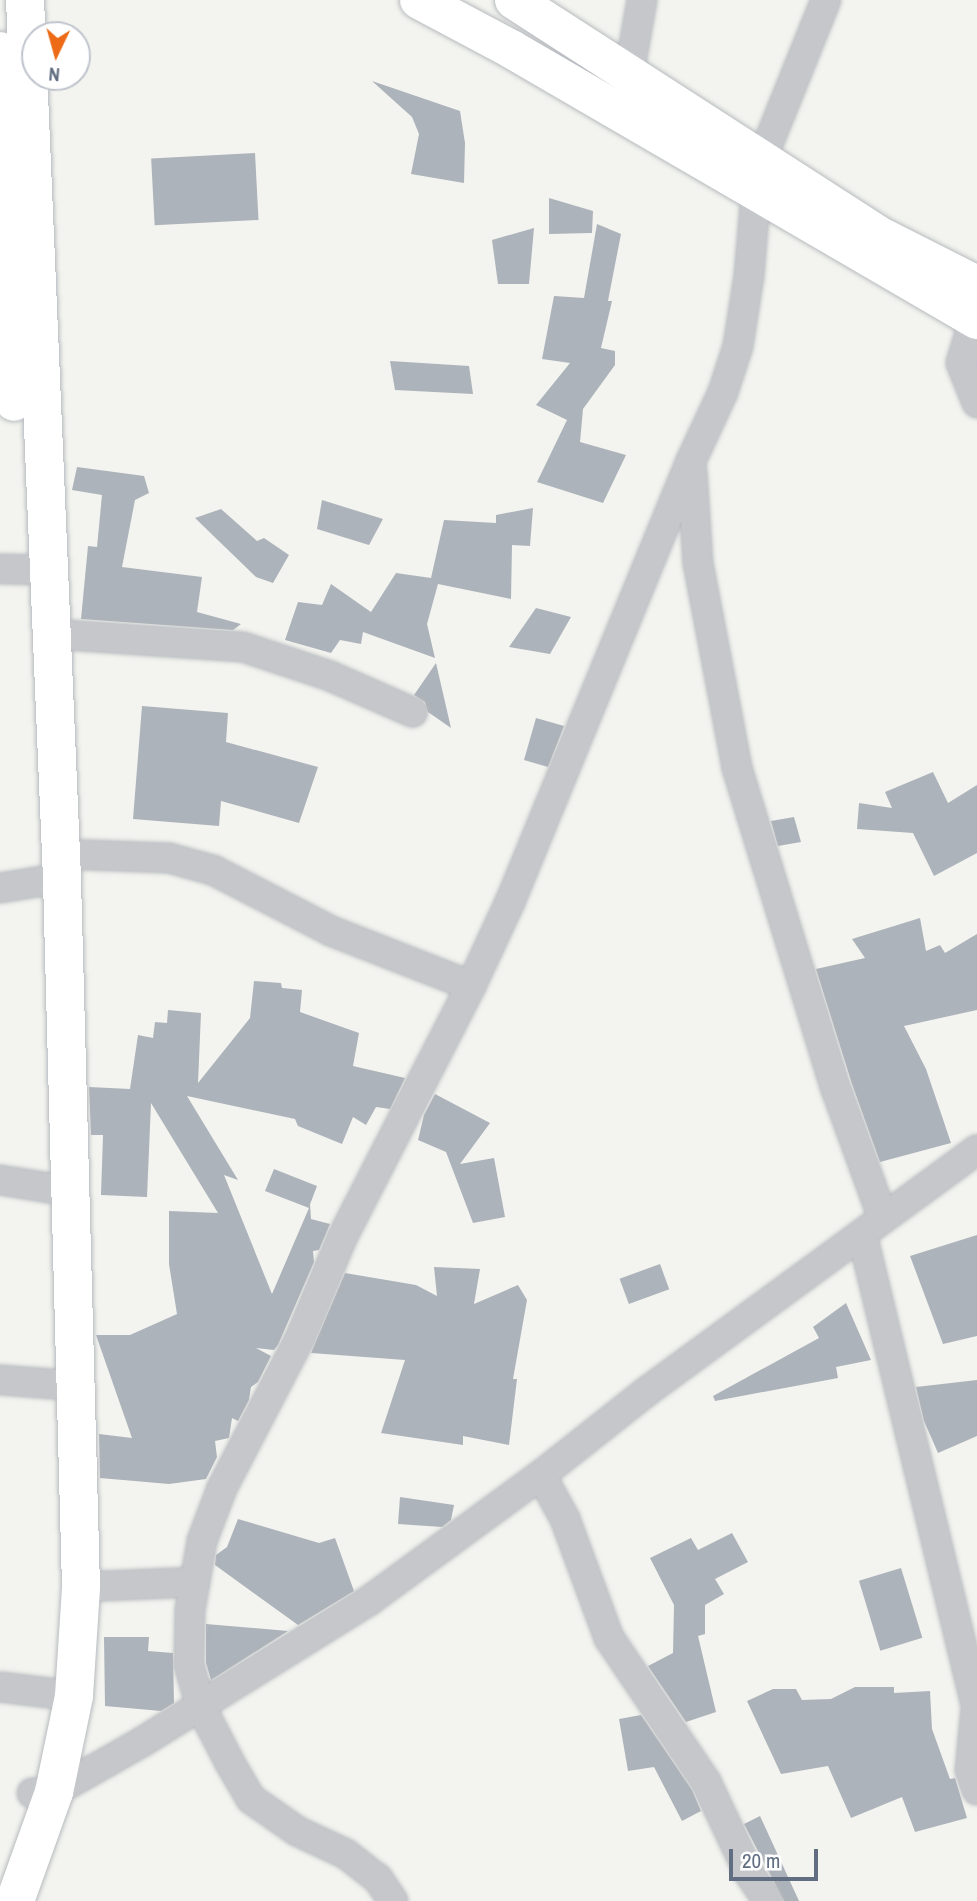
<!DOCTYPE html>
<style>
body{margin:0}
#map{position:relative;width:977px;height:1901px;overflow:hidden;background:#f3f4ef;font-family:"Archivo Narrow",sans-serif}
div>[style]{position:absolute}
.building>*{inset:0;background:#adb3ba;transform-origin:0 0}
.roads{filter:drop-shadow(0 0 2px #b7babf) drop-shadow(0 0 2px #b7babf)}
.street>*{height:28px;margin:-14px;padding:0 14px;transform-origin:14px;border-radius:14px;background:#c5c7cb}
.secondary>*{height:38px;margin:-19px;padding:0 19px;transform-origin:19px;border-radius:19px;background:#fff}
span{translate:-50% -50%;white-space:nowrap;text-align:center;line-height:1.15;-webkit-text-stroke:7px #fff;paint-order:stroke}
.north{position:absolute;left:21px;top:21px;width:70px;height:70px;box-sizing:border-box;background:#fff;border:2px solid #c0c5cd;border-radius:50%;rotate:185deg;font-size:19px;font-weight:700;line-height:28px;text-align:center;color:#616e82}
.north::after{content:'';display:block;margin:auto;width:24px;height:32px;background:#ed6a16;clip-path:polygon(50% 0,100% 100%,50% 72%,0 100%)}
.scale{position:absolute;left:729px;top:1849px;width:89px;height:32px;box-sizing:border-box;border:4px solid #616e82;border-top:0;padding-left:9px;font-size:21px;line-height:24px;white-space:nowrap;color:#616e82;-webkit-text-stroke:5px #fff;paint-order:stroke}
</style>
<div id="map">
<div class="building">
<i style="clip-path:polygon(372px 81px,460px 111px,465px 143px,464px 183px,411px 174px,419px 134px,412px 117px)"></i>
<i style="left:255px;top:153px;width:67px;height:104px;rotate:87deg"></i>
<i style="clip-path:polygon(549px 198px,593px 211px,592px 233px,549px 234px)"></i>
<i style="clip-path:polygon(597px 224px,621px 234px,608px 301px,612px 301px,601px 348px,615px 351px,615px 365px,583px 409px,580px 442px,626px 455px,603px 503px,537px 482px,567px 420px,536px 405px,570px 363px,542px 359px,554px 296px,584px 298px)"></i>
<i style="clip-path:polygon(534px 228px,529px 284px,498px 284px,492px 240px)"></i>
<i style="clip-path:polygon(390px 361px,469px 366px,473px 394px,395px 390px)"></i>
<i style="clip-path:polygon(77px 467px,144px 476px,149px 493px,135px 500px,122px 567px,202px 577px,197px 612px,241px 624px,233px 630px,81px 619px,88px 546px,97px 547px,102px 495px,72px 490px)"></i>
<i style="clip-path:polygon(322px 500px,383px 519px,369px 545px,317px 529px)"></i>
<i style="clip-path:polygon(533px 508px,530px 546px,512px 545px,511px 599px,438px 584px,427px 624px,435px 658px,363px 632px,361px 644px,340px 640px,331px 653px,285px 640px,298px 602px,322px 605px,331px 584px,371px 612px,396px 573px,431px 578px,444px 520px,496px 523px,496px 515px)"></i>
<i style="clip-path:polygon(221px 509px,257px 541px,264px 538px,289px 555px,273px 583px,256px 577px,195px 518px)"></i>
<i style="clip-path:polygon(536px 608px,571px 617px,550px 654px,509px 647px)"></i>
<i style="clip-path:polygon(436px 663px,451px 728px,428px 712px,425px 702px,414px 695px)"></i>
<i style="clip-path:polygon(142px 706px,228px 713px,226px 742px,318px 767px,299px 823px,221px 801px,219px 826px,133px 819px)"></i>
<i style="clip-path:polygon(536px 718px,564px 726px,548px 767px,524px 760px)"></i>
<i style="clip-path:polygon(933px 772px,948px 803px,977px 785px,977px 853px,934px 876px,913px 833px,857px 829px,859px 803px,892px 808px,885px 792px)"></i>
<i style="clip-path:polygon(794px 817px,801px 842px,778px 846px,771px 821px)"></i>
<i style="clip-path:polygon(920px 918px,926px 951px,940px 945px,945px 953px,977px 934px,977px 1010px,904px 1026px,926px 1069px,951px 1143px,880px 1162px,852px 1084px,816px 969px,865px 958px,852px 939px)"></i>
<i style="clip-path:polygon(254px 981px,281px 983px,282px 988px,302px 990px,300px 1012px,359px 1033px,353px 1066px,405px 1078px,390px 1109px,376px 1107px,366px 1125px,353px 1117px,342px 1144px,298px 1126px,295px 1119px,187px 1096px,238px 1180px,224px 1175px,272px 1294px,309px 1208px,265px 1191px,274px 1169px,317px 1186px,309px 1207px,310px 1204px,311px 1219px,330px 1224px,319px 1250px,313px 1251px,314px 1262px,278px 1345px,274px 1350px,256px 1348px,271px 1356px,258px 1382px,251px 1387px,249px 1400px,238px 1421px,232px 1418px,229px 1438px,215px 1441px,217px 1457px,206px 1479px,169px 1484px,100px 1478px,99px 1434px,132px 1438px,96px 1335px,130px 1335px,177px 1314px,169px 1264px,169px 1211px,218px 1213px,151px 1103px,147px 1197px,101px 1195px,103px 1135px,91px 1135px,89px 1087px,130px 1089px,138px 1035px,153px 1038px,155px 1022px,167px 1023px,168px 1010px,201px 1013px,198px 1083px,250px 1018px)"></i>
<i style="clip-path:polygon(435px 1094px,490px 1123px,460px 1164px,494px 1158px,505px 1217px,473px 1223px,446px 1152px,418px 1140px,424px 1115px)"></i>
<i style="clip-path:polygon(977px 1235px,977px 1336px,943px 1344px,910px 1256px)"></i>
<i style="left:660px;top:1264px;width:27px;height:43px;rotate:70deg"></i>
<i style="clip-path:polygon(434px 1267px,480px 1269px,474px 1304px,518px 1285px,527px 1300px,513px 1379px,517px 1379px,509px 1445px,463px 1436px,463px 1445px,381px 1433px,405px 1360px,311px 1353px,345px 1273px,416px 1285px,437px 1296px)"></i>
<i style="clip-path:polygon(846px 1303px,871px 1360px,836px 1367px,838px 1378px,715px 1401px,713px 1396px,819px 1338px,813px 1327px)"></i>
<i style="clip-path:polygon(977px 1380px,977px 1436px,938px 1453px,924px 1421px,916px 1387px)"></i>
<i style="clip-path:polygon(400px 1497px,454px 1505px,451px 1520px,442px 1527px,398px 1524px)"></i>
<i style="clip-path:polygon(238px 1519px,319px 1543px,335px 1538px,354px 1591px,298px 1625px,215px 1565px,216px 1555px,227px 1547px)"></i>
<i style="clip-path:polygon(732px 1533px,748px 1562px,715px 1579px,724px 1594px,705px 1605px,705px 1634px,698px 1636px,716px 1712px,686px 1722px,648px 1666px,673px 1653px,674px 1605px,650px 1558px,691px 1538px,698px 1550px)"></i>
<i style="left:901px;top:1568px;width:73px;height:44px;rotate:73deg"></i>
<i style="clip-path:polygon(206px 1624px,288px 1631px,211px 1680px,206px 1663px)"></i>
<i style="clip-path:polygon(104px 1637px,149px 1637px,148px 1651px,173px 1653px,174px 1703px,161px 1711px,105px 1706px)"></i>
<i style="clip-path:polygon(855px 1687px,894px 1687px,894px 1693px,930px 1691px,932px 1729px,950px 1779px,955px 1778px,967px 1818px,915px 1832px,902px 1797px,851px 1818px,828px 1766px,781px 1774px,747px 1701px,773px 1689px,796px 1689px,802px 1700px,831px 1699px)"></i>
<i style="clip-path:polygon(641px 1715px,692px 1790px,701px 1811px,682px 1821px,654px 1767px,628px 1771px,619px 1719px)"></i>
<i style="clip-path:polygon(760px 1816px,799px 1901px,784px 1901px,744px 1824px)"></i>
</div>
<div class="roads">
<div class="street">
<i style="left:629px;top:74px;width:75px;rotate:-80deg"></i>
<i style="left:762px;top:159px;width:171px;rotate:-68.1deg"></i>
<i style="left:977px;top:310px;width:55px;rotate:106.8deg"></i>
<i style="left:961px;top:363px;width:43px;rotate:68.2deg"></i>
<i style="left:692px;top:471px;width:92px;rotate:86.3deg"></i>
<i style="left:698px;top:563px;width:209px;rotate:79.2deg"></i>
<i style="left:737px;top:768px;width:336px;rotate:72.9deg"></i>
<i style="left:836px;top:1089px;width:137px;rotate:70deg"></i>
<i style="left:0;top:569px;width:47px;rotate:1.2deg"></i>
<i style="left:51px;top:634px;width:192px;rotate:3.9deg"></i>
<i style="left:243px;top:647px;width:92px;rotate:18.4deg"></i>
<i style="left:330px;top:676px;width:90px;rotate:23.7deg"></i>
<i style="left:61px;top:854px;width:108px;rotate:2.1deg"></i>
<i style="left:169px;top:858px;width:46px;rotate:15.3deg"></i>
<i style="left:213px;top:870px;width:133px;rotate:27.3deg"></i>
<i style="left:331px;top:931px;width:150px;rotate:21.4deg"></i>
<i style="left:0;top:888px;width:63px;rotate:-9.2deg"></i>
<i style="left:0;top:1180px;width:51px;rotate:9.1deg"></i>
<i style="left:50px;top:1188px;width:22px;rotate:-3deg"></i>
<i style="left:862px;top:1234px;width:487px;rotate:76.4deg"></i>
<i style="left:976px;top:1707px;width:63px;rotate:95.4deg"></i>
<i style="left:970px;top:1770px;width:21px;rotate:71deg"></i>
<i style="left:0;top:1380px;width:78px;rotate:4.4deg"></i>
<i style="left:541px;top:1475px;width:50px;rotate:61.4deg"></i>
<i style="left:565px;top:1519px;width:127px;rotate:69.7deg"></i>
<i style="left:609px;top:1638px;width:174px;rotate:56deg"></i>
<i style="left:706px;top:1782px;width:101px;rotate:64.7deg"></i>
<i style="left:749px;top:1873px;width:34px;rotate:56deg"></i>
<i style="left:81px;top:1587px;width:114px;rotate:-2.5deg"></i>
<i style="left:0;top:1687px;width:75px;rotate:6.9deg"></i>
<i style="left:32px;top:1793px;width:22px;rotate:-3deg"></i>
<i style="left:54px;top:1792px;width:101px;rotate:-29.6deg"></i>
<i style="left:142px;top:1742px;width:269px;rotate:-31.9deg"></i>
<i style="left:370px;top:1600px;width:212px;rotate:-36.2deg"></i>
<i style="left:541px;top:1475px;width:134px;rotate:-38.3deg"></i>
<i style="left:646px;top:1392px;width:410px;rotate:-36.2deg"></i>
<i style="left:393px;top:1901px;width:27px;rotate:-124deg"></i>
<i style="left:378px;top:1879px;width:41px;rotate:-142deg"></i>
<i style="left:346px;top:1854px;width:54px;rotate:-154.9deg"></i>
<i style="left:297px;top:1831px;width:56px;rotate:-145.2deg"></i>
<i style="left:251px;top:1799px;width:42px;rotate:-120.3deg"></i>
<i style="left:230px;top:1763px;width:63px;rotate:-117.4deg"></i>
<i style="left:201px;top:1707px;width:44px;rotate:-105.9deg"></i>
<i style="left:189px;top:1665px;width:55px;rotate:-89deg"></i>
<i style="left:190px;top:1610px;width:70px;rotate:-80.1deg"></i>
<i style="left:202px;top:1541px;width:57px;rotate:-69.3deg"></i>
<i style="left:222px;top:1488px;width:171px;rotate:-62.5deg"></i>
<i style="left:301px;top:1336px;width:106px;rotate:-67.3deg"></i>
<i style="left:342px;top:1238px;width:283px;rotate:-62.9deg"></i>
<i style="left:471px;top:986px;width:93px;rotate:-65.1deg"></i>
<i style="left:510px;top:902px;width:477px;rotate:-67.7deg"></i>
<i style="left:691px;top:461px;width:76px;rotate:-65.1deg"></i>
<i style="left:723px;top:392px;width:48px;rotate:-71.9deg"></i>
<i style="left:738px;top:346px;width:71px;rotate:-81.1deg"></i>
<i style="left:749px;top:276px;width:84px;rotate:-85.2deg"></i>
</div>
<div class="secondary">
<i style="left:419px;top:0;width:104px;rotate:28deg"></i>
<i style="left:511px;top:49px;width:539px;rotate:30.18deg"></i>
<i style="left:514px;top:0;width:440px;rotate:32.8deg"></i>
<i style="left:884px;top:238px;width:104px;rotate:26.8deg"></i>
<i style="left:0;top:51px;width:351px;rotate:87.7deg"></i>
<i style="left:15px;top:1901px;width:116px;rotate:-70.3deg"></i>
<i style="left:54px;top:1792px;width:98px;rotate:-78.2deg"></i>
<i style="left:74px;top:1696px;width:109px;rotate:-86.3deg"></i>
<i style="left:81px;top:1587px;width:709px;rotate:-91.54deg"></i>
<i style="left:62px;top:878px;width:879px;rotate:-92.41deg"></i>
</div>
</div>
<div class="north">N</div>
<div class="scale">20 m</div>
</div>
